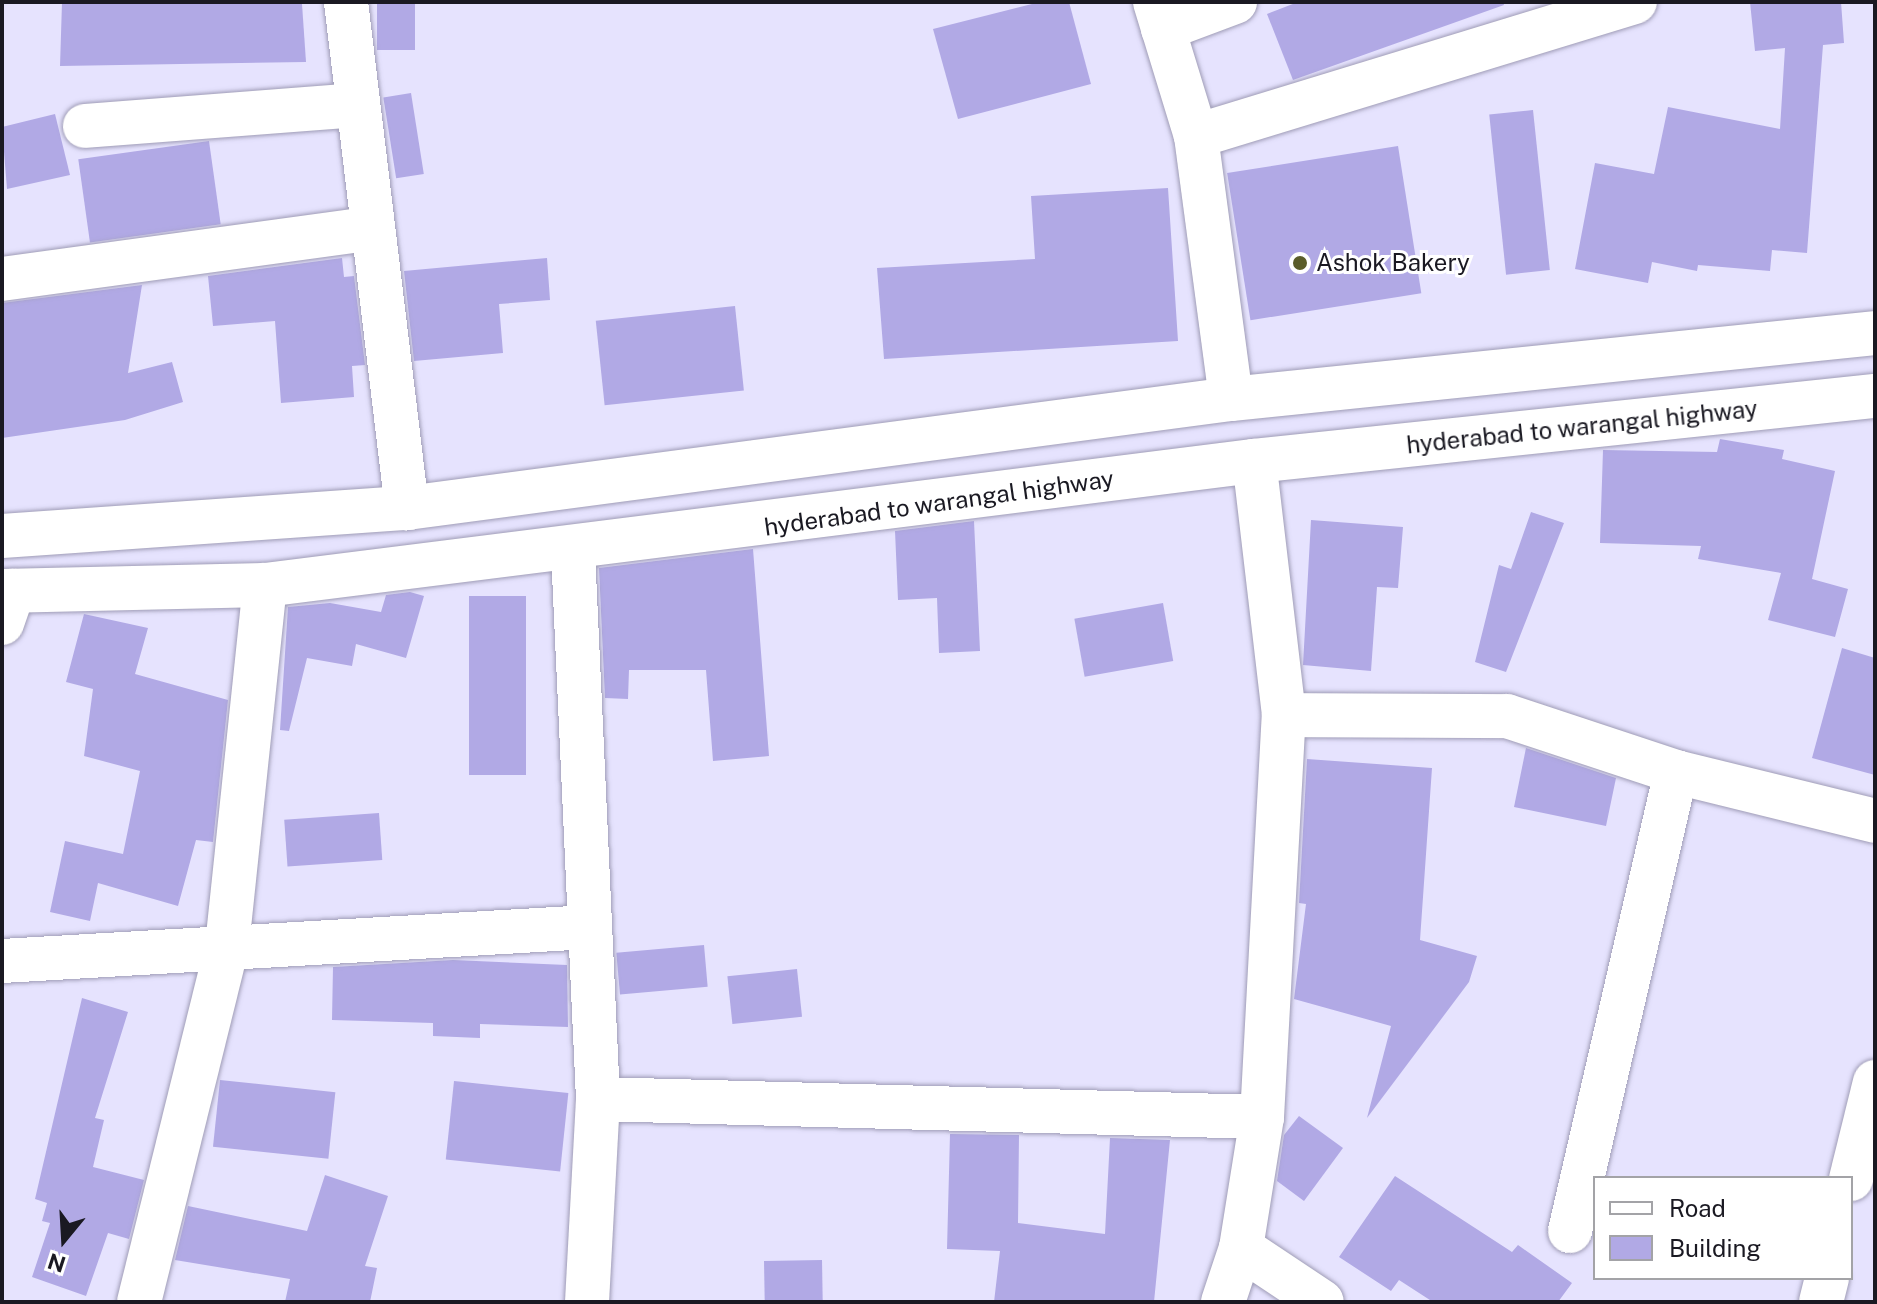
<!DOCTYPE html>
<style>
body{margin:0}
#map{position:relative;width:1877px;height:1304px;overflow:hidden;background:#e6e3fe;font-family:"Public Sans",sans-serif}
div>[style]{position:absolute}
.building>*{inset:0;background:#b1a9e5;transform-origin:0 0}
.roads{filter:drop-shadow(0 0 2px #9f9cb6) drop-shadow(0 0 2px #9f9cb6)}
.minor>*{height:44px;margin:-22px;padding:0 22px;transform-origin:22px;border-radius:22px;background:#fff}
.major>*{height:44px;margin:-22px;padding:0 22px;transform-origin:22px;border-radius:22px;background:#fff}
.dots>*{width:22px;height:22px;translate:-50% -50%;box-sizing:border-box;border:4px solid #fff;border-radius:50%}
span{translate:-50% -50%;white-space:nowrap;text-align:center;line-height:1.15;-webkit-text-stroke:6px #fff;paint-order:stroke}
.poi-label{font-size:24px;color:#1a1922}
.left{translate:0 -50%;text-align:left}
.street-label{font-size:24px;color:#1a1922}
.frame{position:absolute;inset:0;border:4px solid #1a1922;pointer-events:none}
.legend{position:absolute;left:1593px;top:1176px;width:260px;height:104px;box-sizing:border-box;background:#fff;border:2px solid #a3a3a7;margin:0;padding:10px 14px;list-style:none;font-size:24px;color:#1a1922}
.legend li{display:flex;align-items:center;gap:16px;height:40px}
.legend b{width:40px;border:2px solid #a3a3a7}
.north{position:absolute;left:24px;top:1200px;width:80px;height:80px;-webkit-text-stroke:6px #fff;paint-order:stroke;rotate:198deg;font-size:22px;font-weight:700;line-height:32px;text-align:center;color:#1a1922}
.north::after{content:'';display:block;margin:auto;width:28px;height:36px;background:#1a1922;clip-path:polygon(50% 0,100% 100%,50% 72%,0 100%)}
</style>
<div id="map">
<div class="building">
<i style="clip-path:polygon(155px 2px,302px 4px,306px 62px,60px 66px,62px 3px)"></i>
<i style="left:377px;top:2px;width:38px;height:48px"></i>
<i style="clip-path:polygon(1040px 2px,1069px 2px,1091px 84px,958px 119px,933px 29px)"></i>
<i style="clip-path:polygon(1298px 2px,1503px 2px,1504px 5px,1293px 80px,1267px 14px)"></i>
<i style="clip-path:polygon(1750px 2px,1841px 2px,1844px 43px,1823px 45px,1807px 253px,1772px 250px,1770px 271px,1698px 265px,1697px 271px,1652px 262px,1648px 283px,1575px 269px,1595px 163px,1654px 174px,1668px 107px,1780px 129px,1785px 48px,1755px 51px)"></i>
<i style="left:411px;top:93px;width:82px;height:28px;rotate:81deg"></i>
<i style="left:1533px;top:110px;width:161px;height:44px;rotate:84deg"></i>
<i style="clip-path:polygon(55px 114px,70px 175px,7px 189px,2px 127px)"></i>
<i style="left:209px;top:141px;width:84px;height:132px;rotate:82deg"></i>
<i style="left:1398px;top:146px;width:149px;height:173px;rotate:81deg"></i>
<i style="clip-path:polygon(1168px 188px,1178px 341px,884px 359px,877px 268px,1035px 259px,1031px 196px)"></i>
<i style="clip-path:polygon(342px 258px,344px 277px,354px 276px,365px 365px,352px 366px,354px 397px,281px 403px,275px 321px,213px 326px,208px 276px)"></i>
<i style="clip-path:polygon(547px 258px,550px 300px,499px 304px,503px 353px,414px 361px,404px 271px)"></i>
<i style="clip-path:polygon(142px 285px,128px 373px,172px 362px,183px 402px,125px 420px,2px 438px,2px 303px)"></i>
<i style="left:735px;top:306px;width:85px;height:140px;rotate:84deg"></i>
<i style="clip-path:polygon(1720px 439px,1784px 450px,1782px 459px,1835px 471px,1812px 579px,1848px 589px,1835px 637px,1768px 620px,1781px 573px,1698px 559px,1701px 546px,1600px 543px,1603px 450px,1717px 452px)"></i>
<i style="clip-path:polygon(1531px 512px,1564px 523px,1506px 672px,1475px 662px,1499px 565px,1511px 569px)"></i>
<i style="clip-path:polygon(1311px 520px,1403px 527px,1398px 588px,1377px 587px,1371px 671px,1303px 665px)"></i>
<i style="clip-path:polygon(974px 521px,980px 651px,939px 653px,937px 598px,898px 600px,895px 531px)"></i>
<i style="clip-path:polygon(753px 549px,769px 756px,713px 761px,706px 670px,629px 670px,628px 699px,605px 698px,599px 568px)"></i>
<i style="clip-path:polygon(410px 592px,424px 596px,406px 658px,356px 644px,352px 666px,307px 658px,289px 731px,280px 730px,288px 607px,330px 603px,381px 612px,386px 595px)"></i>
<i style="left:469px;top:596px;width:57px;height:179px"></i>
<i style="left:1163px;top:603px;width:59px;height:90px;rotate:80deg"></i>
<i style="clip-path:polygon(84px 614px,148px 628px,135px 674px,228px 700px,213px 842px,196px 840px,178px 906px,98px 883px,90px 921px,50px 912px,65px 841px,123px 854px,140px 771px,84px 756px,93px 689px,66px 682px)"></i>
<i style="clip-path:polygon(1842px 648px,1875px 658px,1875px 775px,1812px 758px)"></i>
<i style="clip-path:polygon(1526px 748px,1616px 778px,1606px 826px,1514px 807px)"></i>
<i style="clip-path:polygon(1307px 759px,1432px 768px,1420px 940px,1477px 956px,1469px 982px,1367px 1118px,1391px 1026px,1294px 999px,1306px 904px,1299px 903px)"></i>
<i style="left:379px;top:813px;width:47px;height:95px;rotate:86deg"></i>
<i style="left:704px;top:945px;width:42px;height:88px;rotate:85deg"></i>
<i style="clip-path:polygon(453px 960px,567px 965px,568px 1027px,480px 1024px,480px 1038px,433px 1036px,433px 1023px,332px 1020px,333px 967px)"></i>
<i style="left:797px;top:969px;width:48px;height:70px;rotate:84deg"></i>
<i style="clip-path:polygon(82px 998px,128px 1012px,95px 1118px,104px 1120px,93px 1167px,144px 1180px,129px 1239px,108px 1233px,86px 1296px,32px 1277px,50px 1223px,42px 1221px,47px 1203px,35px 1199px)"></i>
<i style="left:220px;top:1080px;width:116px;height:67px;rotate:6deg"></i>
<i style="left:454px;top:1081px;width:115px;height:79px;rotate:6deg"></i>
<i style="clip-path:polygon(1299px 1116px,1343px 1148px,1304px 1201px,1277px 1181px,1284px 1135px)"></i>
<i style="clip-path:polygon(950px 1134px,1019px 1135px,1018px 1223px,1105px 1234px,1110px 1138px,1170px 1140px,1154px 1302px,994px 1302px,1000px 1251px,947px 1249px)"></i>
<i style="clip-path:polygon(325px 1175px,388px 1196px,365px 1266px,377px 1268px,370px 1302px,285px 1302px,290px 1279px,175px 1260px,188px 1206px,307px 1231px)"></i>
<i style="clip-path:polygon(1395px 1176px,1512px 1252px,1518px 1245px,1572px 1283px,1558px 1302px,1433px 1302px,1399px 1280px,1391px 1291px,1339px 1257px)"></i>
<i style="left:822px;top:1260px;width:42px;height:58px;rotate:89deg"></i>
</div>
<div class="roads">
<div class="minor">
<i style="left:346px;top:2px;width:510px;rotate:83.13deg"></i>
<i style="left:1155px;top:2px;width:140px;rotate:73deg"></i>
<i style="left:1196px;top:136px;width:265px;rotate:82.4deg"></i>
<i style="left:1163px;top:29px;width:77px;rotate:-20.6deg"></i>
<i style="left:85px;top:126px;width:271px;rotate:-4.4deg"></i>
<i style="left:1196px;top:136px;width:459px;rotate:-17deg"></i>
<i style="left:2px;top:279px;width:369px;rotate:-7.8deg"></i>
<i style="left:573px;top:551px;width:549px;rotate:87.39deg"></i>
<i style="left:598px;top:1099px;width:664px;rotate:1.55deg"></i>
<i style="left:2px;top:623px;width:34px;rotate:-71deg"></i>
<i style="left:1284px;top:715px;width:223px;rotate:0.3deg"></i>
<i style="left:1507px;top:716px;width:178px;rotate:18.3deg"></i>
<i style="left:1676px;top:772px;width:205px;rotate:13.8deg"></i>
<i style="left:2px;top:961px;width:589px;rotate:-3.31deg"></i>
<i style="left:1851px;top:1179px;width:100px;rotate:-76.1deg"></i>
<i style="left:1570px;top:1231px;width:471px;rotate:-77deg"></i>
<i style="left:1241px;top:1248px;width:97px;rotate:33.7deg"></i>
<i style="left:139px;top:1302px;width:367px;rotate:-76.1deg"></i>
<i style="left:227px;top:946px;width:363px;rotate:-84deg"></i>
<i style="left:587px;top:1302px;width:203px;rotate:-86.9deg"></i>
<i style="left:1223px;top:1302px;width:57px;rotate:-71.6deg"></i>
<i style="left:1241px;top:1248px;width:133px;rotate:-80.9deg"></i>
<i style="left:1262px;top:1117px;width:403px;rotate:-86.9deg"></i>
<i style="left:1284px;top:715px;width:256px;rotate:-96.7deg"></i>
<i style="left:1821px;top:1302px;width:25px;rotate:-76deg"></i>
</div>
<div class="major">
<i style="left:2px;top:536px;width:406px;rotate:-4deg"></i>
<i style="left:407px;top:508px;width:831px;rotate:-7.54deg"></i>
<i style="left:1231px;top:399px;width:647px;rotate:-5.85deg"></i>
<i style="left:2px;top:591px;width:263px;rotate:-1.3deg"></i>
<i style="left:265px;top:585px;width:997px;rotate:-7.15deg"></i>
<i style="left:1254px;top:461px;width:624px;rotate:-5.98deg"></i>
</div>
</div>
<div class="dots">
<i style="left:1300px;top:263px;background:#5a5c29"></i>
</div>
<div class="poi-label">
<span class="left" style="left:1316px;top:263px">Ashok Bakery</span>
</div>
<div class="street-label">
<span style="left:1582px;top:427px;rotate:-6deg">hyderabad to warangal highway</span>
<span style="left:939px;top:503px;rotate:-8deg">hyderabad to warangal highway</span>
</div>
<div class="frame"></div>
<ul class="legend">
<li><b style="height:10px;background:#fff"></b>Road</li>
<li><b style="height:22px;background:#b1a9e5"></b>Building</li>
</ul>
<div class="north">N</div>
</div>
